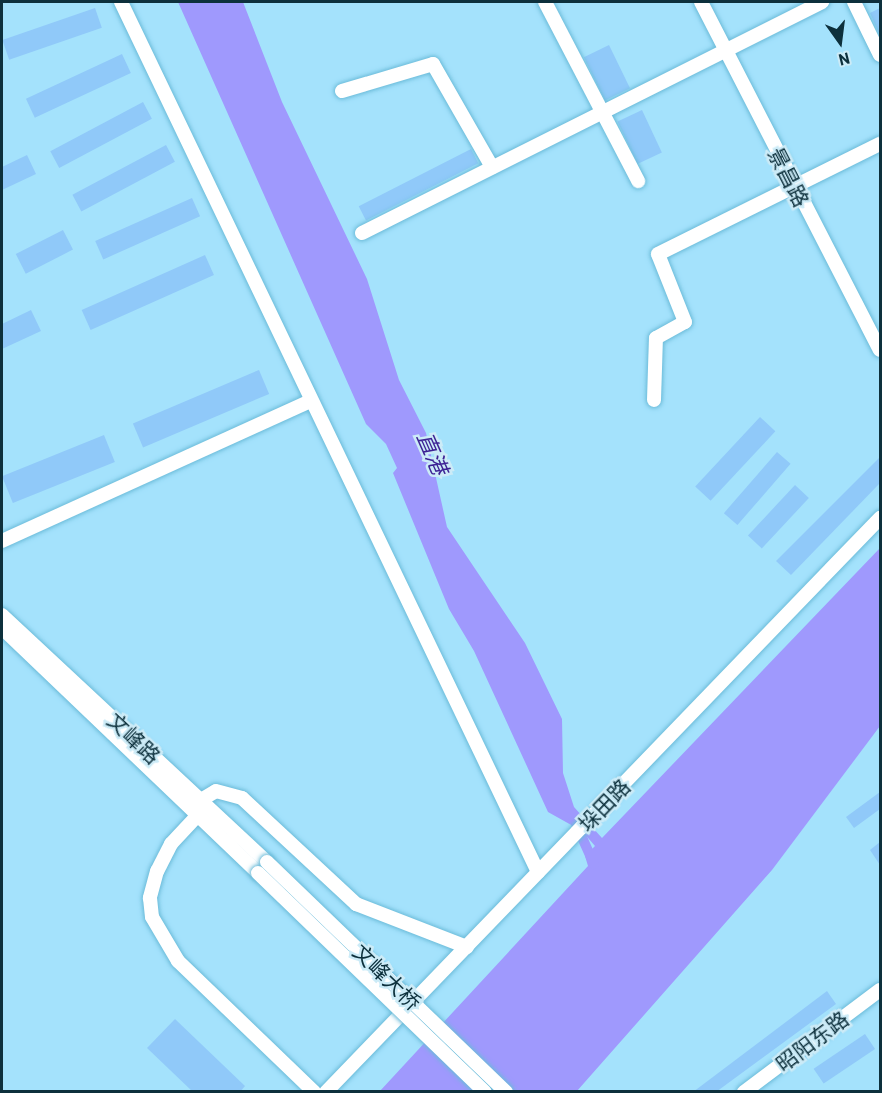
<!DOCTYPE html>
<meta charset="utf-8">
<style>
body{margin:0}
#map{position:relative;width:882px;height:1093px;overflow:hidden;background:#a4e2fc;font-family:Barlow,"Noto Sans SC",sans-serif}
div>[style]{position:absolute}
.water>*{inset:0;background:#9f99fd}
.canal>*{height:10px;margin:-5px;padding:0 5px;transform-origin:5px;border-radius:5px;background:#9f99fd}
.building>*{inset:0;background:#90c9f9;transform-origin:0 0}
.roads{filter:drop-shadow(0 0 2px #6bbbd9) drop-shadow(0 0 2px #6bbbd9)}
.minor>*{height:14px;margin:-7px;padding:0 7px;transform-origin:7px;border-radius:7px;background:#fff}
.bridges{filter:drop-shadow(0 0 2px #6bbbd9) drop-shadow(0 0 2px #6bbbd9)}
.minor-bridge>*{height:14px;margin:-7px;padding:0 7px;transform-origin:7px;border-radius:7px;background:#fff}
span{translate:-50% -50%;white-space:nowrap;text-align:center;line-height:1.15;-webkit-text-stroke:5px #ccebf7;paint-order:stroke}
.street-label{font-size:21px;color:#0d303c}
.water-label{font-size:22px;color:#3d2294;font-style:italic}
.frame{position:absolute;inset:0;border:3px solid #0d303c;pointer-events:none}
.north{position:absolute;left:810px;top:12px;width:60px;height:60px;-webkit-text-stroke:4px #ccebf7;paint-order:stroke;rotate:166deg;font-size:16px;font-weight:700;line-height:24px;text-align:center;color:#0d303c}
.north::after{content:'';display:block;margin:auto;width:21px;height:27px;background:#0d303c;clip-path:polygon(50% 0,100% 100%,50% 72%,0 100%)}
</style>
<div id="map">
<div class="water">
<i style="clip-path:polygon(178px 2px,243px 2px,282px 102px,367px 279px,399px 380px,426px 433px,447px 527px,525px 643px,562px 719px,563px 773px,574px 807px,602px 838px,880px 548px,880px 726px,772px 870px,577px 1091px,380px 1091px,588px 866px,585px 856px,595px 846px,582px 831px,548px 812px,474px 651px,449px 609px,393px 473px,397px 468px,386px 444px,366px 424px)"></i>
</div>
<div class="canal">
<i style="left:576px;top:824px;width:44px;rotate:65.8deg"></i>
</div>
<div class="building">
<i style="left:95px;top:8px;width:21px;height:98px;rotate:71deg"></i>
<i style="clip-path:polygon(880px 8px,880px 36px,870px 13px)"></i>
<i style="left:609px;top:45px;width:48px;height:28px;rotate:64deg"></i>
<i style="left:122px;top:54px;width:21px;height:106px;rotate:65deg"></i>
<i style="left:143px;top:102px;width:19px;height:105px;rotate:62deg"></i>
<i style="left:642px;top:110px;width:47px;height:27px;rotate:65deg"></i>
<i style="left:166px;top:145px;width:19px;height:106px;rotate:62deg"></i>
<i style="left:471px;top:149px;width:16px;height:126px;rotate:63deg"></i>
<i style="clip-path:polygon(27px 155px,36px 174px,2px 190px,2px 167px)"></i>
<i style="left:192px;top:198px;width:20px;height:106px;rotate:66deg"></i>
<i style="left:63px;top:230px;width:22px;height:53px;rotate:63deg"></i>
<i style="left:205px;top:255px;width:22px;height:135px;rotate:66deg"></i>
<i style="clip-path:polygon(31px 310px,41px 331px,2px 349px,2px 324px)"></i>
<i style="left:259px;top:370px;width:26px;height:137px;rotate:67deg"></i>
<i style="left:760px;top:417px;width:21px;height:95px;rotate:43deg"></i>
<i style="left:104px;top:435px;width:29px;height:110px;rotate:68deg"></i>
<i style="left:777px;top:452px;width:18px;height:81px;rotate:41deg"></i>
<i style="clip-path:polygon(880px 457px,880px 483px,791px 575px,776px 561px)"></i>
<i style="left:795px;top:485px;width:19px;height:69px;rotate:43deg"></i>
<i style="clip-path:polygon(880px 792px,880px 809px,854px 828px,846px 817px)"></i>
<i style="clip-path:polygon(880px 842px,880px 865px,870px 850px)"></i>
<i style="clip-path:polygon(827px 991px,836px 1004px,716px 1092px,693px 1092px)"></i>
<i style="clip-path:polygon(175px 1019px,245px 1086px,240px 1092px,193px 1092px,147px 1048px)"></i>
<i style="left:865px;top:1034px;width:18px;height:62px;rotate:56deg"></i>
</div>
<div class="roads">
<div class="minor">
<i style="left:121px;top:2px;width:965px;rotate:64.39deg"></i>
<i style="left:545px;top:2px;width:202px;rotate:62.5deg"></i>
<i style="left:701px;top:2px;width:391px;rotate:62.8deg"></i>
<i style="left:854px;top:2px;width:59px;rotate:63.9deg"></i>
<i style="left:342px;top:91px;width:95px;rotate:-16.5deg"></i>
<i style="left:433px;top:64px;width:119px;rotate:60.2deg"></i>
<i style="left:362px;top:233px;width:515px;rotate:-26.66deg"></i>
<i style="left:654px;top:400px;width:62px;rotate:-88.2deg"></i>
<i style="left:656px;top:338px;width:33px;rotate:-29deg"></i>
<i style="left:685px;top:322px;width:73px;rotate:-111.7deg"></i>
<i style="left:658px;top:254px;width:248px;rotate:-26.4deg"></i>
<i style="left:2px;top:541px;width:338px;rotate:-24.4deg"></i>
<i style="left:2px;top:615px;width:362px;rotate:43deg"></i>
<i style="left:2px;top:628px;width:354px;rotate:43.7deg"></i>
<i style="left:201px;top:800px;width:17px;rotate:-31deg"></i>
<i style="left:216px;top:791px;width:27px;rotate:15deg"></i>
<i style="left:242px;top:798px;width:156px;rotate:42.9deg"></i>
<i style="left:356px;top:904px;width:119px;rotate:21.2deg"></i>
<i style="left:197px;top:816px;width:38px;rotate:133deg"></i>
<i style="left:171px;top:844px;width:30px;rotate:117deg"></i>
<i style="left:157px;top:871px;width:28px;rotate:105deg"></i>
<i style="left:150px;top:898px;width:19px;rotate:84deg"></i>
<i style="left:152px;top:917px;width:51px;rotate:59.4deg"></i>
<i style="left:178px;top:961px;width:189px;rotate:43.9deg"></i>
<i style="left:326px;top:1092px;width:798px;rotate:-46.02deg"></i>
<i style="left:744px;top:1092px;width:170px;rotate:-36.9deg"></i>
</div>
</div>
<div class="bridges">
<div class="minor-bridge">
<i style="left:267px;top:862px;width:332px;rotate:43.9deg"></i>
<i style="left:258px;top:873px;width:315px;rotate:44deg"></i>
</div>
</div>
<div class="street-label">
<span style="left:789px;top:177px;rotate:63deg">景昌路</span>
<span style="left:134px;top:738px;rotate:43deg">文峰路</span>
<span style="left:604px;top:805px;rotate:-46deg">垛田路</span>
<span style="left:387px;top:977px;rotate:44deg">文峰大桥</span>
<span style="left:812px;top:1041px;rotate:-37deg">昭阳东路</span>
</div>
<div class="water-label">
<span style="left:433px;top:453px;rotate:66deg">直港</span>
</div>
<div class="frame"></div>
<div class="north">N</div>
</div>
